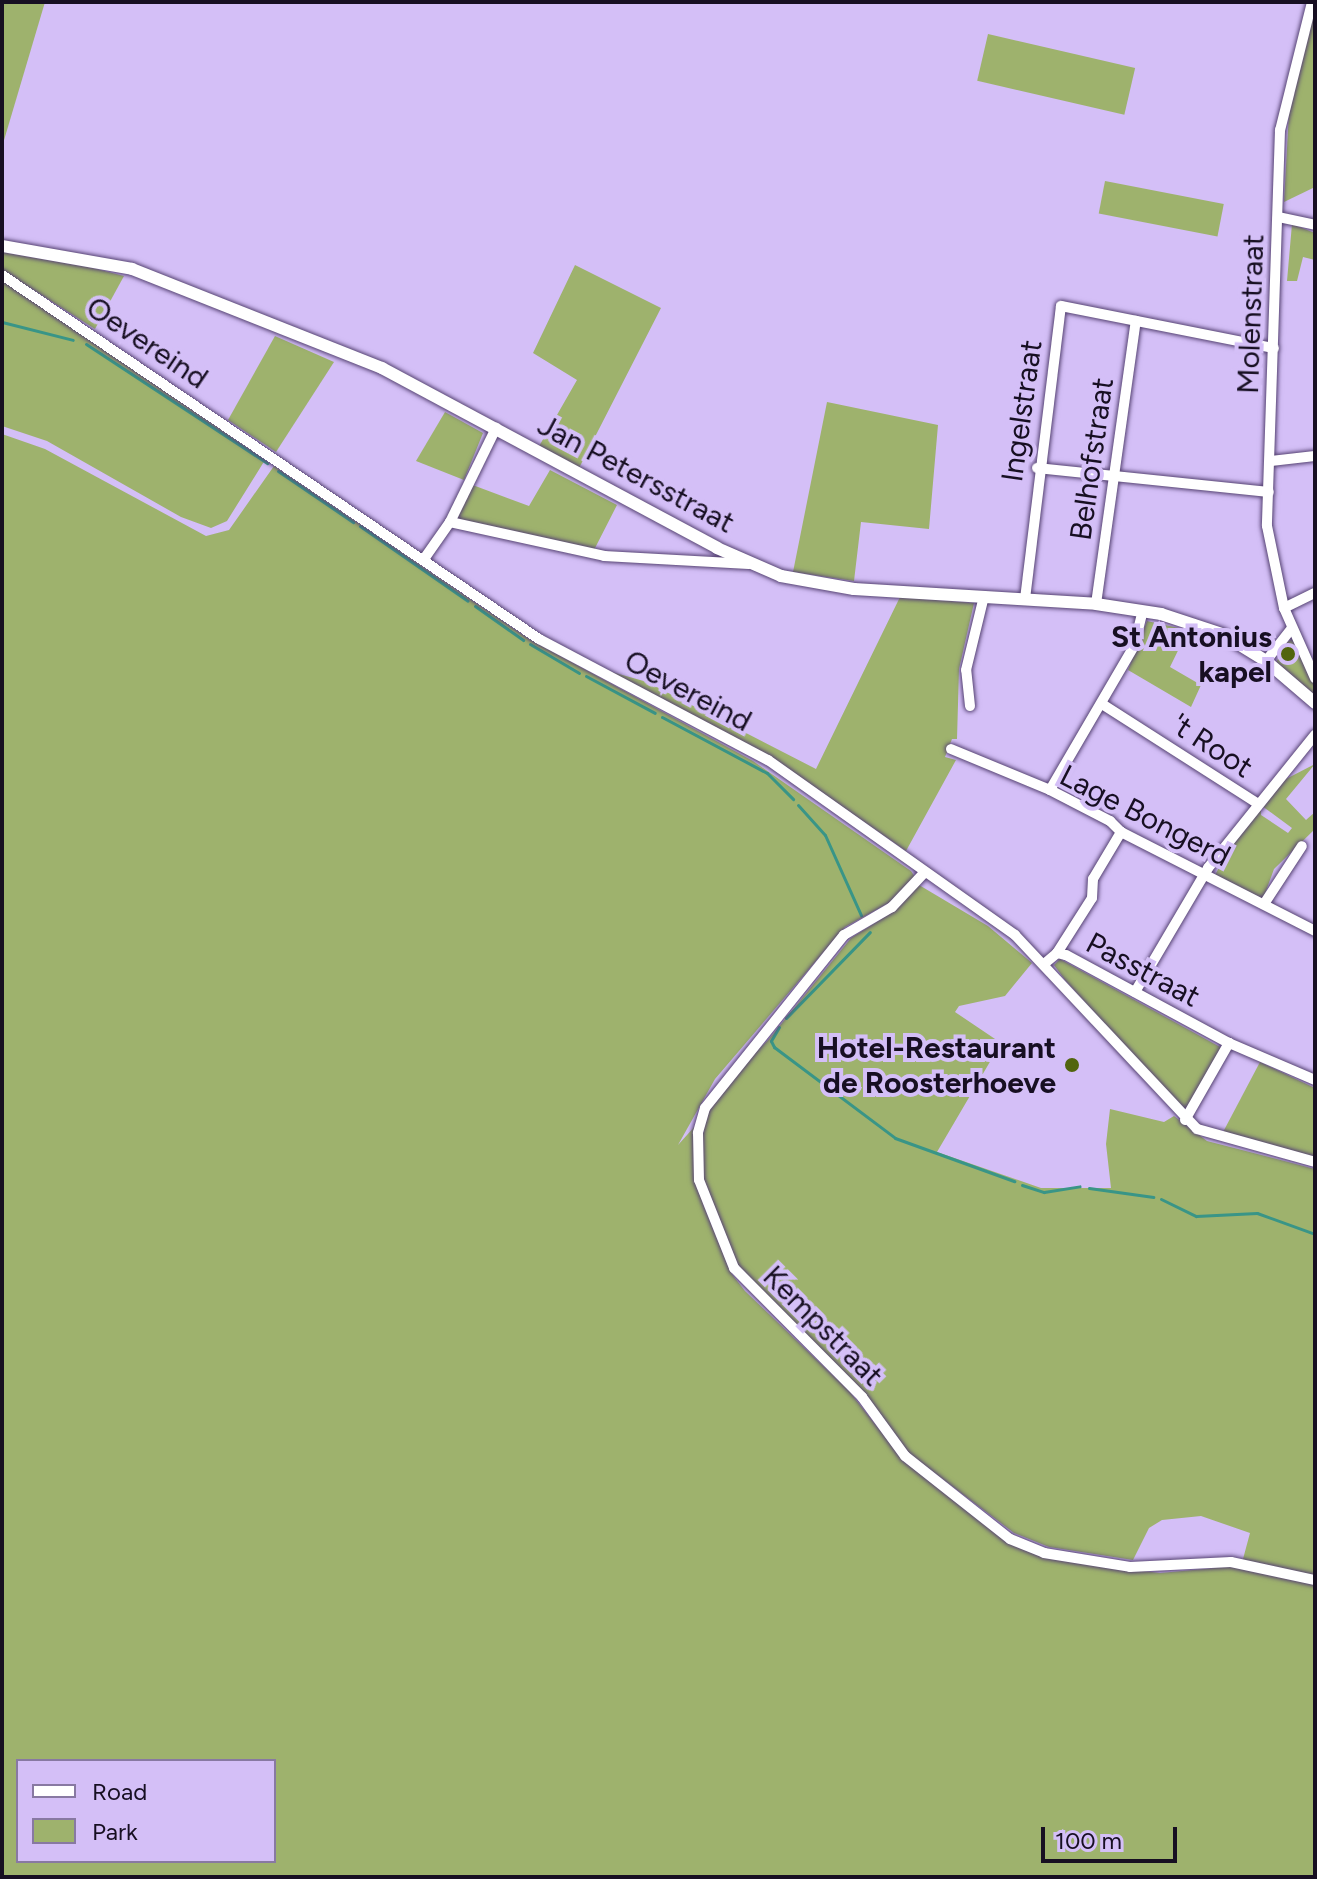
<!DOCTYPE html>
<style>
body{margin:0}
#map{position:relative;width:1317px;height:1879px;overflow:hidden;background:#d4bff7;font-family:Figtree,sans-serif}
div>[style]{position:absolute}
.green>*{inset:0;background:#9eb26d;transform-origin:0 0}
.stream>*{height:3px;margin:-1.5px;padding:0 1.5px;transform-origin:1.5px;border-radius:1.5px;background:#399587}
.roads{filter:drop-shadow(0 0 2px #564373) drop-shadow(0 0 2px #564373)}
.minor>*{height:10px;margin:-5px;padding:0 5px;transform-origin:5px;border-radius:5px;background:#fff}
.tertiary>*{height:12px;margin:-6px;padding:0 6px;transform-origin:6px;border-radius:6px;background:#fff}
.dots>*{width:22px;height:22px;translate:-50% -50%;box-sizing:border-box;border:4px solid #d4bff7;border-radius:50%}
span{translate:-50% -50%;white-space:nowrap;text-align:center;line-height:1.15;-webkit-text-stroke:8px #d4bff7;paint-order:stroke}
.street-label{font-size:30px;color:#170f22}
.poi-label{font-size:30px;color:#170f22;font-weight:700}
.right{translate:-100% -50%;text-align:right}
.frame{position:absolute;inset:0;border:4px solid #170f22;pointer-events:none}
.legend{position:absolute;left:16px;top:1759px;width:260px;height:104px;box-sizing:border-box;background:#d4bff7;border:2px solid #8879a2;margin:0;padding:10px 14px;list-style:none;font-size:24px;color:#170f22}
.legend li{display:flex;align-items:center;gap:16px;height:40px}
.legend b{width:40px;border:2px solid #8879a2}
.scale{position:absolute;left:1041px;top:1827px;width:136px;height:36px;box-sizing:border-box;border:4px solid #170f22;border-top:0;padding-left:10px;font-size:24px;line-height:28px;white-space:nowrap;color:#170f22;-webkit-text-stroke:6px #d4bff7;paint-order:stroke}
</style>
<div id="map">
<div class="green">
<i style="clip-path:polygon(2px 2px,45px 2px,2px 147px)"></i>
<i style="clip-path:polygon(1315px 3px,1315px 187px,1284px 202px,1290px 94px)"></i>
<i style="left:988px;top:34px;width:151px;height:48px;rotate:13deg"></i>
<i style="left:1105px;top:181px;width:121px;height:33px;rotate:11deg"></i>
<i style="clip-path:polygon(1292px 224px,1315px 233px,1315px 260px,1303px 257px,1297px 281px,1287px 281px)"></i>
<i style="clip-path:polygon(2px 252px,93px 268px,124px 276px,95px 329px,2px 270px)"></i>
<i style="clip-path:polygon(575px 265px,661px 308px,578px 470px,538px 448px,577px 380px,533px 353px)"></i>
<i style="clip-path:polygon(2px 280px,265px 460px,227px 521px,211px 528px,181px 517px,47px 441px,2px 426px)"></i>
<i style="clip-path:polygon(275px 336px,334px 362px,276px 452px,228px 420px)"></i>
<i style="clip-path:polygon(827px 402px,938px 425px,929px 529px,861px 522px,854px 581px,793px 572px)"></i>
<i style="clip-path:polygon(445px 412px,483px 433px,464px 480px,416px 461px)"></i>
<i style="clip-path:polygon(evenodd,2px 434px,45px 449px,206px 536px,229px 530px,274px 466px,529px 639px,753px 761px,911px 871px,915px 877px,894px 900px,845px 927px,715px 1079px,678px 1145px,696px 1125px,703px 1204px,731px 1273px,745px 1291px,849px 1391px,904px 1461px,1000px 1537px,1064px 1561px,1160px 1573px,1215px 1568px,1243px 1559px,1250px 1533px,1201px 1516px,1162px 1520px,1149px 1528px,1133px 1560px,1049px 1547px,1014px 1533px,903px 1449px,866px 1399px,736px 1267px,705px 1189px,700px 1155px,706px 1114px,730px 1078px,769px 1039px,851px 938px,891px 913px,919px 885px,988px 926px,1032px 963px,1005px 996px,959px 1006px,955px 1012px,1001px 1043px,937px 1152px,1041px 1188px,1111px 1188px,1106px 1144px,1110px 1109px,1164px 1122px,1174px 1116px,1207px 1141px,1315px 1169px,1315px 1877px,2px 1877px,2px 434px,18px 1761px,274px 1761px,274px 1861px,18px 1861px,18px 1761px)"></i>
<i style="clip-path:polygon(550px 470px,617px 505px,593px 552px,453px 519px,470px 484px,529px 506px)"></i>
<i style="clip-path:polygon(900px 597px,974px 603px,959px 669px,957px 739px,952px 739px,945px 757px,956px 760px,906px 851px,766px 754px,605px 670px,647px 682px,816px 769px)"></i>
<i style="clip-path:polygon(1147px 621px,1188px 630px,1170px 667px,1201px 685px,1191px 707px,1128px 670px)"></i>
<i style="clip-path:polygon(1292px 639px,1315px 684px,1315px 695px,1276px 662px,1283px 652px,1288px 658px,1292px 655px,1285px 644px)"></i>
<i style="clip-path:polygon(1315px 764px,1286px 799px,1306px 820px,1315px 812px,1315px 829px,1274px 869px,1263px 899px,1215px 875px,1236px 836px,1261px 809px,1261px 815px,1288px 833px,1292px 828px,1262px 806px,1284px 780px)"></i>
<i style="clip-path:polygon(1060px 959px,1222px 1048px,1187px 1108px,1182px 1109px,1065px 980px,1054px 965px)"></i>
<i style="clip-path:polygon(1260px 1062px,1315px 1088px,1315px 1157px,1222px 1134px)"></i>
</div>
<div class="stream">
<i style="left:2px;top:322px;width:73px;rotate:14.2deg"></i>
<i style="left:86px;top:344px;width:217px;rotate:33.3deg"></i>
<i style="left:278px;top:471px;width:91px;rotate:34.2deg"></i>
<i style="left:360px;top:526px;width:131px;rotate:34.8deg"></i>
<i style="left:475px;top:606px;width:59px;rotate:35.3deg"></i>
<i style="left:530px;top:644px;width:57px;rotate:30.6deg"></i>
<i style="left:586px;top:676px;width:78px;rotate:28.2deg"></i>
<i style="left:662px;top:717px;width:119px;rotate:28.1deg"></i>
<i style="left:767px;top:773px;width:37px;rotate:45deg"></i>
<i style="left:798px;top:805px;width:40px;rotate:48deg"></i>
<i style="left:825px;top:835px;width:88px;rotate:65.8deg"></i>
<i style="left:786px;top:1018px;width:120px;rotate:-45.7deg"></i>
<i style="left:779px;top:1027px;width:16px;rotate:120deg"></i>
<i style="left:771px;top:1041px;width:7px;rotate:63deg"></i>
<i style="left:774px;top:1047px;width:151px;rotate:36.9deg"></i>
<i style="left:895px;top:1138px;width:127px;rotate:19.9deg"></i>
<i style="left:1022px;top:1185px;width:23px;rotate:18deg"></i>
<i style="left:1044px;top:1192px;width:36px;rotate:-9deg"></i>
<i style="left:1089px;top:1188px;width:65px;rotate:8deg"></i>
<i style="left:1161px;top:1199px;width:39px;rotate:26deg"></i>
<i style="left:1196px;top:1216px;width:61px;rotate:-2.8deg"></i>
<i style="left:1257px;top:1213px;width:62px;rotate:19.9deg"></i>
</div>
<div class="roads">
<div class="minor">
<i style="left:1312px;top:2px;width:132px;rotate:104deg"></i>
<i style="left:1280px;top:130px;width:396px;rotate:91.9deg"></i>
<i style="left:1267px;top:526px;width:84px;rotate:78.3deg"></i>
<i style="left:1284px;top:608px;width:77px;rotate:66.1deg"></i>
<i style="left:1278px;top:217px;width:38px;rotate:12deg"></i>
<i style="left:2px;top:275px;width:649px;rotate:34.13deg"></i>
<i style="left:539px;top:639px;width:259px;rotate:27.9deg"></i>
<i style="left:768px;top:760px;width:303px;rotate:35.3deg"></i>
<i style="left:1015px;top:935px;width:266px;rotate:46.8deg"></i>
<i style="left:1197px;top:1129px;width:123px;rotate:15.6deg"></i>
<i style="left:1271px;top:461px;width:44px;rotate:-6.5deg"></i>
<i style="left:1037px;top:468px;width:233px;rotate:5.9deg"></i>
<i style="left:450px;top:522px;width:158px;rotate:12.4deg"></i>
<i style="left:604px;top:556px;width:145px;rotate:3.2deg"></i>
<i style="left:424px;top:559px;width:45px;rotate:-54.9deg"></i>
<i style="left:450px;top:522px;width:105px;rotate:-63.9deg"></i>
<i style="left:1025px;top:599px;width:295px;rotate:-83deg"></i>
<i style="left:1061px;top:306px;width:217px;rotate:11.2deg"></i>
<i style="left:1096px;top:604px;width:286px;rotate:-82deg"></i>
<i style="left:1284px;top:608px;width:34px;rotate:-26deg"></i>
<i style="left:1266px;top:661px;width:42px;rotate:-51.8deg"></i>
<i style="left:1102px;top:704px;width:184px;rotate:32.6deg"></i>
<i style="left:970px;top:706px;width:36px;rotate:-96deg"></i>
<i style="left:966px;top:670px;width:76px;rotate:-76.3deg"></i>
<i style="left:951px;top:749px;width:107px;rotate:22.5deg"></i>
<i style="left:1050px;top:790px;width:68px;rotate:27.3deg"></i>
<i style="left:1110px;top:821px;width:16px;rotate:45deg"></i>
<i style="left:1121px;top:832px;width:218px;rotate:27deg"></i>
<i style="left:1050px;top:790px;width:167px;rotate:-59.7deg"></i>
<i style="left:1134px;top:646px;width:36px;rotate:-76deg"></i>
<i style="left:924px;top:873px;width:47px;rotate:133.3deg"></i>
<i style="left:892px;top:907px;width:56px;rotate:149.7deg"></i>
<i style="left:844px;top:935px;width:222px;rotate:128.8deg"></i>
<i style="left:705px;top:1108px;width:26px;rotate:106deg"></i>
<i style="left:698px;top:1133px;width:47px;rotate:88.8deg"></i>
<i style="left:699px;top:1180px;width:95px;rotate:68.3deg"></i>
<i style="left:734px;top:1268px;width:182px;rotate:45.2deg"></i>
<i style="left:862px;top:1397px;width:73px;rotate:53.9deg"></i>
<i style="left:905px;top:1456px;width:134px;rotate:38.3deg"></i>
<i style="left:1010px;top:1539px;width:37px;rotate:22deg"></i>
<i style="left:1044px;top:1553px;width:87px;rotate:9.2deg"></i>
<i style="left:1130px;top:1567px;width:101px;rotate:-2.8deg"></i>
<i style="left:1231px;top:1562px;width:86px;rotate:12.1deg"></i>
<i style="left:1264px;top:904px;width:69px;rotate:-56.8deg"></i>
<i style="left:1057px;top:953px;width:65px;rotate:-57.5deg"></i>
<i style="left:1092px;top:898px;width:19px;rotate:-87deg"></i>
<i style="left:1093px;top:879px;width:55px;rotate:-59.2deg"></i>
<i style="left:1044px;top:964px;width:17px;rotate:-40deg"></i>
<i style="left:1057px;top:953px;width:9px;rotate:13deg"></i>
<i style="left:1066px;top:955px;width:185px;rotate:28.4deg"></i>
<i style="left:1229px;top:1043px;width:94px;rotate:23.3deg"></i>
<i style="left:1135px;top:992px;width:144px;rotate:-59.5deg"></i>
<i style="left:1208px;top:868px;width:171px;rotate:-51.2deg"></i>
<i style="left:1185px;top:1120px;width:89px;rotate:-60.3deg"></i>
</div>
<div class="tertiary">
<i style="left:2px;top:246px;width:132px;rotate:10deg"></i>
<i style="left:132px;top:269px;width:269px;rotate:21.6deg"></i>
<i style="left:382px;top:368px;width:380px;rotate:28.2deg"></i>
<i style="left:717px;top:548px;width:70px;rotate:23.6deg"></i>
<i style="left:781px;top:576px;width:74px;rotate:10.1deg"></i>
<i style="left:854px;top:589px;width:242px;rotate:3.5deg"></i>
<i style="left:1096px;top:604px;width:66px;rotate:8.7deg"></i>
<i style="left:1161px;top:614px;width:64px;rotate:18.2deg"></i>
<i style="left:1222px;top:634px;width:52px;rotate:31.5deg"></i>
<i style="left:1266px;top:661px;width:65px;rotate:40.6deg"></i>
</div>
</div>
<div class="dots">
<i style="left:1288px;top:654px;background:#52650e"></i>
<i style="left:1072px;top:1065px;background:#52650e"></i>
</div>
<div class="street-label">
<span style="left:1251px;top:314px;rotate:-88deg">Molenstraat</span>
<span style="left:147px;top:343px;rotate:34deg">Oevereind</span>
<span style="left:1022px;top:411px;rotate:-82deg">Ingelstraat</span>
<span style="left:1092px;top:459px;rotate:-82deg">Belhofstraat</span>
<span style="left:636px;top:474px;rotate:28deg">Jan Petersstraat</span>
<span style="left:688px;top:691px;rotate:28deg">Oevereind</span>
<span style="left:1212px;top:746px;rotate:33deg">'t Root</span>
<span style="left:1145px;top:816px;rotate:27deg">Lage Bongerd</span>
<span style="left:1143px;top:970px;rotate:28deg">Passtraat</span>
<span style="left:823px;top:1326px;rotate:45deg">Kempstraat</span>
</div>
<div class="poi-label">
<span class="right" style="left:1272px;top:654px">St Antonius<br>kapel</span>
<span class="right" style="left:1056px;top:1065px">Hotel-Restaurant<br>de Roosterhoeve</span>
</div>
<div class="frame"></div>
<ul class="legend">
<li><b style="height:10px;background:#fff"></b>Road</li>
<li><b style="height:22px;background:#9eb26d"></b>Park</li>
</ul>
<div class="scale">100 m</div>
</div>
